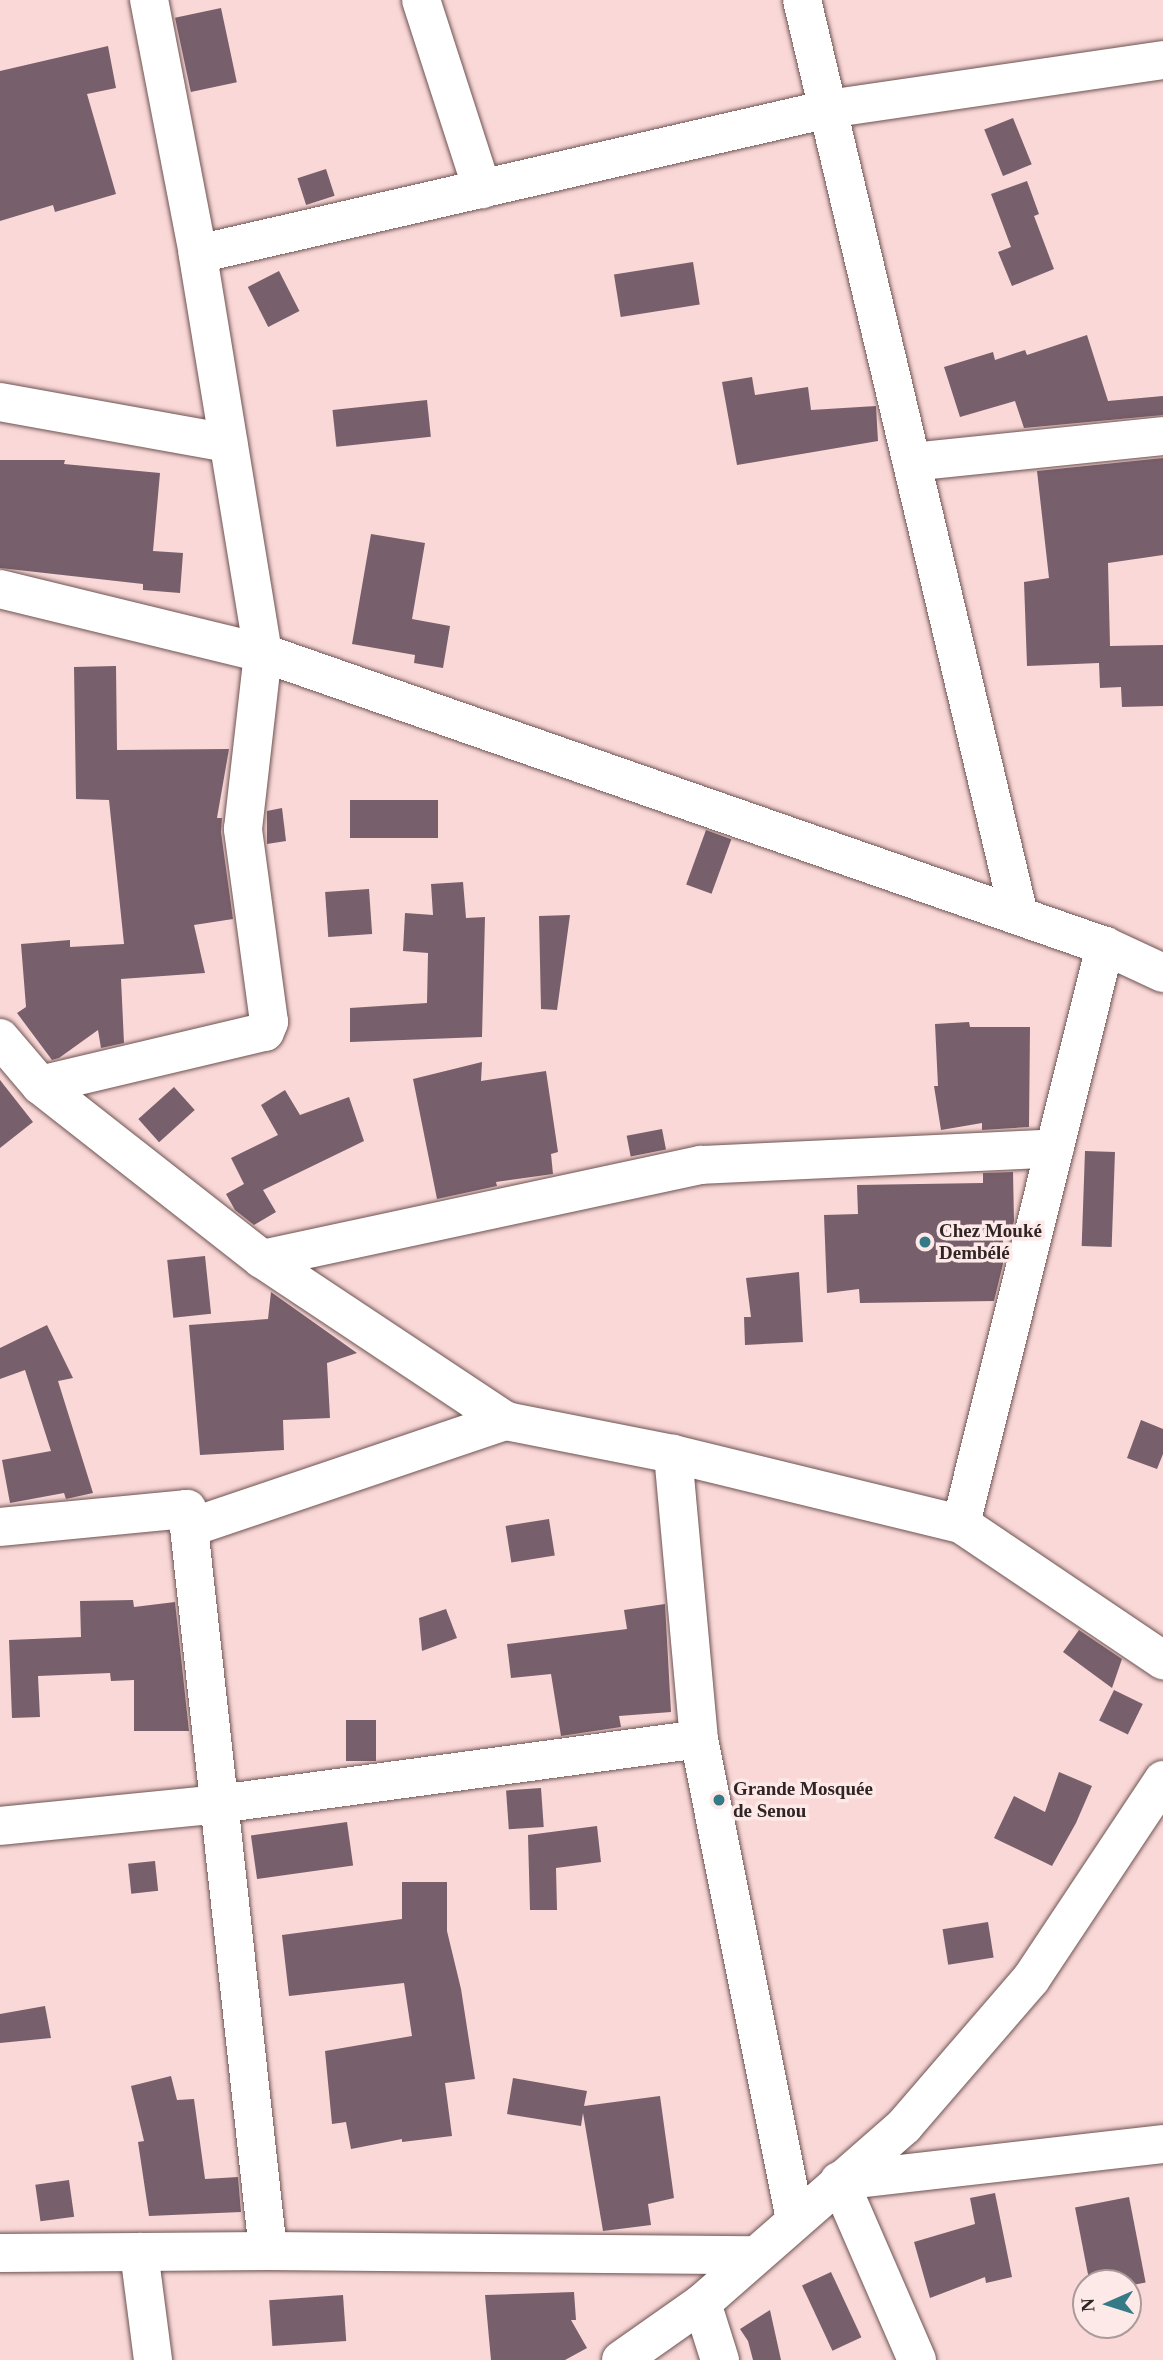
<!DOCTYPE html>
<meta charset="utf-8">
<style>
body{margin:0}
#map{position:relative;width:1163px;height:2360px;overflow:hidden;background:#f9d8d7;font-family:Georgia,serif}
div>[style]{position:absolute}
.building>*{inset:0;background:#775f6b;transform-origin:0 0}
.roads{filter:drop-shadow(0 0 2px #6e5352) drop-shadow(0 0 2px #6e5352)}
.minor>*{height:38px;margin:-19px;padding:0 19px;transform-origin:19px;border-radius:19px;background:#fff}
.dots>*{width:19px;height:19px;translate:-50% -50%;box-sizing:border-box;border:4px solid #fde9e8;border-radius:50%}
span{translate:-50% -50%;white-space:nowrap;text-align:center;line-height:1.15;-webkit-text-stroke:7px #fde9e8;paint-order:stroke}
.poi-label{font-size:19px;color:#302424;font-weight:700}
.left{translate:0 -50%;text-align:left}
.north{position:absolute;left:1072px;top:2269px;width:70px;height:70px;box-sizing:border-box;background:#fde9e8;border:2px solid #ab9a9a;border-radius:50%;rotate:267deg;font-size:19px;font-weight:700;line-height:28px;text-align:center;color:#302424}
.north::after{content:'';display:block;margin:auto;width:24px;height:32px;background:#357b87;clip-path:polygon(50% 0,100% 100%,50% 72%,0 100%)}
</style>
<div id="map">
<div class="building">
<i style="left:221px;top:8px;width:76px;height:47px;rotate:78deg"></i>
<i style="clip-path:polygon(108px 46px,116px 88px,87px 94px,116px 194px,55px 212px,53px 205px,0 221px,0 71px)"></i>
<i style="left:1013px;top:118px;width:50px;height:31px;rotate:68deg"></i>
<i style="left:326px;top:169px;width:28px;height:30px;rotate:72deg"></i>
<i style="clip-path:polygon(1027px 181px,1039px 214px,1034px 216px,1054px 269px,1012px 286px,998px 252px,1011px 247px,991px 194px)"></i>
<i style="left:693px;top:262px;width:43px;height:80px;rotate:81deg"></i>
<i style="left:279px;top:271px;width:45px;height:35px;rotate:63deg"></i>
<i style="clip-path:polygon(1087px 335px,1108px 401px,1163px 396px,1163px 415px,1024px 428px,1015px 401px,960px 417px,944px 367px,993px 352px,995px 360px,1025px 350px,1027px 355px)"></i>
<i style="clip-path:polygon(752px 377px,755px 395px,808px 387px,811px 410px,876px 406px,878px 441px,737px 465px,722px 382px)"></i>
<i style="left:427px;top:400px;width:37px;height:95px;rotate:84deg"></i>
<i style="clip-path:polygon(1163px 458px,1163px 555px,1108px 563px,1110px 646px,1163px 645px,1163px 706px,1122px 707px,1121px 687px,1100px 688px,1099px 663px,1027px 666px,1024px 582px,1049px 578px,1037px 471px)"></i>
<i style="clip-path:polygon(0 460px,65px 460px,64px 464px,160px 473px,153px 551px,183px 553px,180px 593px,143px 590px,143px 584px,0 568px)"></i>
<i style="clip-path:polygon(371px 534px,425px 543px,412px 619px,450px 626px,443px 668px,414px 663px,415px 655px,352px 644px)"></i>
<i style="clip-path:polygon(116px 666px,117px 750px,229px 749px,217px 818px,222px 818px,221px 832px,233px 919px,194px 925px,205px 973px,121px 979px,124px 1043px,101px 1048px,98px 1030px,59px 1058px,52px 1060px,17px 1013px,26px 1007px,21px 944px,70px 940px,70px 947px,124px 944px,109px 800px,76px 799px,74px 667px)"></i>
<i style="left:350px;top:800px;width:88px;height:38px"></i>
<i style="clip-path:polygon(282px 808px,286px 841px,267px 844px,267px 811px)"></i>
<i style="left:706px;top:830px;width:27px;height:58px;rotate:20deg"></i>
<i style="clip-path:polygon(463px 882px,466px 918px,485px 917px,482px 1037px,350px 1042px,350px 1008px,427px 1003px,428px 953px,403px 951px,405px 913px,433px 915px,431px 884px)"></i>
<i style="left:369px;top:889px;width:45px;height:44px;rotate:86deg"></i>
<i style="clip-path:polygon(570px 915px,557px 1010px,541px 1009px,539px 916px)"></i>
<i style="clip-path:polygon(969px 1022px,970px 1027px,1030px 1027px,1029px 1127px,982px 1130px,982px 1123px,941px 1130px,934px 1086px,938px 1086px,935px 1024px)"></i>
<i style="clip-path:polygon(482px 1062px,481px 1081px,546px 1071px,558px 1152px,551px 1154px,553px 1174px,496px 1182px,497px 1186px,437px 1199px,413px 1079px)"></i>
<i style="clip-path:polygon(0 1080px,33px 1122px,0 1148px)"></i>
<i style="left:174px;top:1087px;width:31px;height:48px;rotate:48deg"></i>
<i style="clip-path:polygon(285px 1090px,300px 1115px,349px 1097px,364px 1141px,263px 1190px,276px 1212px,254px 1225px,235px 1210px,226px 1194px,244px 1184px,231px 1158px,278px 1135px,261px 1105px)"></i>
<i style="left:662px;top:1129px;width:21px;height:36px;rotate:79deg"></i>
<i style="left:1085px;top:1151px;width:30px;height:95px;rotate:2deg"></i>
<i style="clip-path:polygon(1013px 1172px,1014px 1221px,1011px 1233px,1003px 1234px,1003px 1264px,994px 1301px,860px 1303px,859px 1289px,827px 1293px,824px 1215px,858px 1214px,857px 1185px,983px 1183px,983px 1173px)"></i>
<i style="left:205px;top:1256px;width:58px;height:38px;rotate:84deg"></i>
<i style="clip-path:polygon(799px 1272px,803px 1342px,745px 1345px,744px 1317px,751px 1317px,746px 1278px)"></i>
<i style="clip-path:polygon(271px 1292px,357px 1353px,327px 1363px,330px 1418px,283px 1420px,284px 1450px,200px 1455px,189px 1325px,268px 1319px)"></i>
<i style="clip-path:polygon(47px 1325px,73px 1378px,58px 1381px,93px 1493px,66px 1499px,64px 1493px,10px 1503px,2px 1460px,51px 1451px,25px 1370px,0 1379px,0 1348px)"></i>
<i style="clip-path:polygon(1141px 1420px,1163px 1429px,1163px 1454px,1157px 1469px,1127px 1458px)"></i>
<i style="left:549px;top:1519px;width:37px;height:44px;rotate:81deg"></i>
<i style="clip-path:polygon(133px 1600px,134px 1607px,175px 1602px,189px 1731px,134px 1731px,134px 1680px,111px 1681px,110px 1673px,38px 1676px,40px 1717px,12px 1718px,9px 1640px,81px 1637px,80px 1601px)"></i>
<i style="clip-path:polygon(665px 1604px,671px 1712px,619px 1716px,621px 1727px,561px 1736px,551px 1674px,511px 1678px,507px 1644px,627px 1629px,624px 1610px)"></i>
<i style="clip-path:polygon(446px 1609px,457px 1638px,422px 1651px,419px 1618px)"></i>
<i style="clip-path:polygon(1079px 1630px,1122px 1659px,1112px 1688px,1063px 1652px)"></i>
<i style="left:1114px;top:1690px;width:32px;height:34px;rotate:26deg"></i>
<i style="left:346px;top:1720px;width:30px;height:41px"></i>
<i style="clip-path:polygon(1059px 1772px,1092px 1786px,1076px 1823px,1052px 1866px,994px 1838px,1014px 1796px,1045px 1812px)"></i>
<i style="left:541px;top:1788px;width:39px;height:35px;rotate:86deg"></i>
<i style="left:347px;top:1822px;width:44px;height:97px;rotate:82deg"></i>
<i style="clip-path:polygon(597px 1826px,601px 1862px,556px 1868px,557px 1910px,530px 1910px,528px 1835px)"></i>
<i style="left:155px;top:1861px;width:30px;height:27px;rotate:84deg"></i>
<i style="clip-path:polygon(402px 1882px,447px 1882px,447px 1931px,461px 1989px,475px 2079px,445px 2083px,452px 2136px,402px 2142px,402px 2139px,351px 2149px,346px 2122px,332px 2124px,325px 2051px,412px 2036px,404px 1983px,289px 1996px,282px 1935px,402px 1919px)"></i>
<i style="left:988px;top:1922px;width:36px;height:46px;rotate:81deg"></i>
<i style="clip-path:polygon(45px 2006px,51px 2038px,0 2043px,0 2014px)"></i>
<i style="clip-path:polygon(171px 2076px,177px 2100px,194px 2099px,205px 2179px,238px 2177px,241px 2212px,149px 2216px,138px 2142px,144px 2141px,131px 2086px)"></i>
<i style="clip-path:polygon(513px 2078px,587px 2091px,584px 2106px,660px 2096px,674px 2198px,648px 2204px,651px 2225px,603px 2231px,583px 2113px,581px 2126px,507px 2114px)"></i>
<i style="left:69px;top:2180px;width:37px;height:34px;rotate:82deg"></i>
<i style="clip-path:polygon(995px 2193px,1012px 2277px,986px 2283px,985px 2277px,930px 2298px,914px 2242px,975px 2224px,970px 2198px)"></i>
<i style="left:1129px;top:2197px;width:87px;height:55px;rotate:79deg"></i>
<i style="left:831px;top:2272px;width:72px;height:32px;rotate:65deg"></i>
<i style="clip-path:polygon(574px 2292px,576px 2320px,571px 2320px,587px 2348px,565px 2360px,491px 2360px,485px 2295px)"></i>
<i style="left:343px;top:2295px;width:46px;height:74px;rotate:86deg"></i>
<i style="clip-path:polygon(770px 2310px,781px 2360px,753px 2360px,748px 2341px,740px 2329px)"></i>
</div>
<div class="roads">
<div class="minor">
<i style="left:421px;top:0;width:199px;rotate:72.1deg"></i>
<i style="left:802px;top:0;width:940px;rotate:76.66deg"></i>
<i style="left:198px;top:254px;width:646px;rotate:-12.96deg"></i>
<i style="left:828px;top:109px;width:339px;rotate:-8.3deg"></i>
<i style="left:0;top:402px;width:232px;rotate:10.2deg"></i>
<i style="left:912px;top:462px;width:252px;rotate:-5.9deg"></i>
<i style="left:0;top:589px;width:271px;rotate:13.7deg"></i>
<i style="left:263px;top:653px;width:892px;rotate:19.19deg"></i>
<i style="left:0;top:1038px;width:62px;rotate:49.6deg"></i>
<i style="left:40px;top:1085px;width:282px;rotate:38.1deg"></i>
<i style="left:262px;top:1259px;width:293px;rotate:33.6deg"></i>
<i style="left:506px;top:1421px;width:170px;rotate:11.2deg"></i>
<i style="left:673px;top:1454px;width:296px;rotate:13.7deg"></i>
<i style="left:961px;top:1524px;width:244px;rotate:34deg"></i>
<i style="left:40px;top:1085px;width:231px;rotate:-13.3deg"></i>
<i style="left:265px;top:1032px;width:11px;rotate:-68deg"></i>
<i style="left:269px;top:1022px;width:195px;rotate:-97.7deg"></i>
<i style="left:243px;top:829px;width:177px;rotate:-83.5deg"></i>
<i style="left:263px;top:653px;width:404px;rotate:-99.3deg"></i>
<i style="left:198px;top:254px;width:259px;rotate:-100.9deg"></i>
<i style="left:262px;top:1259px;width:449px;rotate:-12.1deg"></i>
<i style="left:701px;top:1165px;width:354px;rotate:-2.7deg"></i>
<i style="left:673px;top:1454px;width:286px;rotate:84.8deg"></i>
<i style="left:699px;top:1739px;width:490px;rotate:78.7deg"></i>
<i style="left:961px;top:1524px;width:596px;rotate:-76.01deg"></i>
<i style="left:1105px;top:946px;width:64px;rotate:25deg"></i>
<i style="left:0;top:1527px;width:188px;rotate:-5.5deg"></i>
<i style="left:187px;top:1509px;width:746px;rotate:83.77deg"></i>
<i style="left:268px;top:2251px;width:129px;rotate:179.6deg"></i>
<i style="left:189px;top:1528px;width:335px;rotate:-18.7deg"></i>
<i style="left:0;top:1826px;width:220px;rotate:-5.7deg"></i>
<i style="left:219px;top:1804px;width:484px;rotate:-7.7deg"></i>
<i style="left:268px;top:2251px;width:486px;rotate:0.5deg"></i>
<i style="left:0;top:2253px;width:139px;rotate:-0.4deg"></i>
<i style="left:139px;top:2252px;width:109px;rotate:82.6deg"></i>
<i style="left:702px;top:2303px;width:60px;rotate:72.5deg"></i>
<i style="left:621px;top:2360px;width:99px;rotate:-35.1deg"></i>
<i style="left:702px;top:2303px;width:269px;rotate:-41.2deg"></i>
<i style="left:904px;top:2126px;width:194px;rotate:-49.2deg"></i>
<i style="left:1031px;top:1979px;width:239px;rotate:-56.4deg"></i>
<i style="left:917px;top:2360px;width:195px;rotate:-113.5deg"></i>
<i style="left:839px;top:2181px;width:326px;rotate:-6.5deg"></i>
</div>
</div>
<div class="dots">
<i style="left:925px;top:1242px;background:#357b87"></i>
<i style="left:719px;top:1800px;background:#357b87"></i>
</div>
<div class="poi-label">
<span class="left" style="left:939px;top:1242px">Chez Mouké<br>Dembélé</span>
<span class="left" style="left:733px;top:1800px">Grande Mosquée<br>de Senou</span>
</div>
<div class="north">N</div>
</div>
